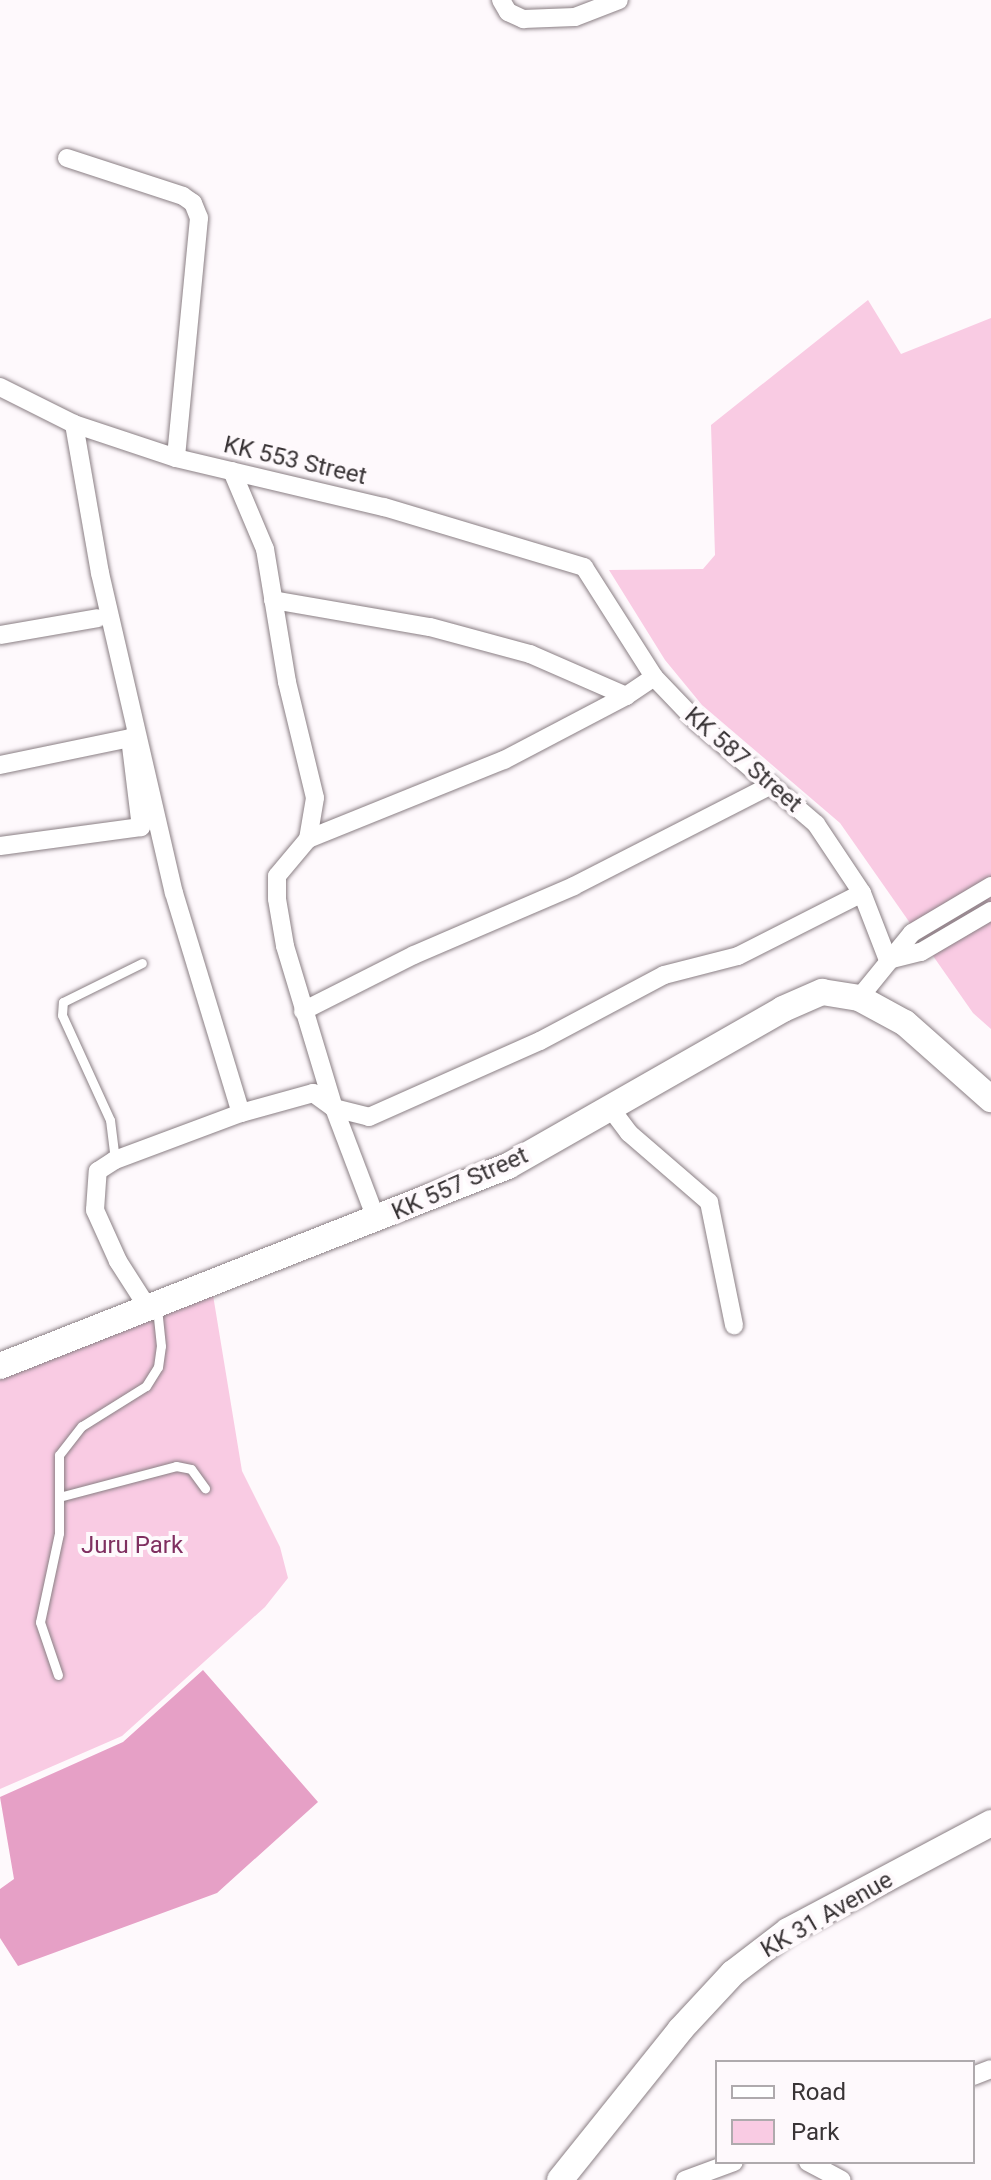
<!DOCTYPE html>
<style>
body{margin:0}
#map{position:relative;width:991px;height:2180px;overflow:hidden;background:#fef9fc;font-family:Roboto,sans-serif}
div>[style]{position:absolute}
.green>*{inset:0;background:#f9cbe3}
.forest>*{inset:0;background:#e6a0c6}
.roads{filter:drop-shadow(0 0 2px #8a7f84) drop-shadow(0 0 2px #8a7f84)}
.lane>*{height:9px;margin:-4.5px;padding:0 4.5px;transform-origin:4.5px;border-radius:4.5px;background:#fff}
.street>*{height:18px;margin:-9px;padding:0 9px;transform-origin:9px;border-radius:9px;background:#fff}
.secondary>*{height:26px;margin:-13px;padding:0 13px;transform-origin:13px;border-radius:13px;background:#fff}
span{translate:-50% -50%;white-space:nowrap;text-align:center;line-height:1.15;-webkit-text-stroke:8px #fef9fc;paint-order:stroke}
.street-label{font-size:24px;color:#393436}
.park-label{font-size:24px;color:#7f2f60}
.legend{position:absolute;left:715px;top:2060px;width:260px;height:104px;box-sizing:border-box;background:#fef9fc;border:2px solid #afaaad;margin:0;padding:10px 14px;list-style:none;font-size:24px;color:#393436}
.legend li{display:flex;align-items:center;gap:16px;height:40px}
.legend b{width:40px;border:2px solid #afaaad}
</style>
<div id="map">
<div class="green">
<i style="clip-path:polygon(868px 300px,901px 354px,991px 318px,991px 1029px,973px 1013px,840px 823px,702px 705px,665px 660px,609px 570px,703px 569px,715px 555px,711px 425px)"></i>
<i style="clip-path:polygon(213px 1295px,242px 1471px,280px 1547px,288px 1578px,265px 1607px,122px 1736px,0 1789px,0 1371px)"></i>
</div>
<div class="forest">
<i style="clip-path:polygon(203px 1670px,318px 1802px,217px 1893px,18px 1966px,0 1938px,0 1889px,14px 1879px,0 1797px,123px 1742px)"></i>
</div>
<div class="roads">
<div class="lane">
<i style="left:115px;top:1160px;width:40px;rotate:-97.1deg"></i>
<i style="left:110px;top:1120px;width:115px;rotate:-114.6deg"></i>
<i style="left:62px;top:1015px;width:13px;rotate:-86deg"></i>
<i style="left:63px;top:1002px;width:88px;rotate:-26.3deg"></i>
<i style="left:59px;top:1497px;width:121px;rotate:-14.8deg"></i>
<i style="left:176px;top:1466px;width:15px;rotate:11deg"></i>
<i style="left:191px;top:1469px;width:24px;rotate:54deg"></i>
<i style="left:58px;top:1675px;width:56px;rotate:-108.8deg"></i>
<i style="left:40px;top:1622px;width:91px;rotate:-77.9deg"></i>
<i style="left:59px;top:1533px;width:78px;rotate:-90deg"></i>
<i style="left:59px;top:1455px;width:37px;rotate:-52deg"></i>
<i style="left:82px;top:1426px;width:75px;rotate:-32deg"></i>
<i style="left:146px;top:1386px;width:22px;rotate:-58deg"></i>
<i style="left:158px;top:1367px;width:21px;rotate:-82deg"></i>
<i style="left:161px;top:1346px;width:39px;rotate:-96deg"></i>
</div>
<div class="street">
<i style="left:501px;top:0;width:14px;rotate:60deg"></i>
<i style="left:508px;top:12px;width:17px;rotate:25deg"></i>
<i style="left:523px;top:19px;width:52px;rotate:-2.2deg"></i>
<i style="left:575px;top:17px;width:47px;rotate:-21.1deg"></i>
<i style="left:67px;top:158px;width:122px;rotate:18.1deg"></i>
<i style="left:183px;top:196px;width:12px;rotate:35deg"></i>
<i style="left:193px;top:203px;width:16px;rotate:68deg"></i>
<i style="left:199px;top:218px;width:241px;rotate:95.5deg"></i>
<i style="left:0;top:387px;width:83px;rotate:26.6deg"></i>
<i style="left:74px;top:424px;width:108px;rotate:18.4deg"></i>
<i style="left:176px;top:458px;width:214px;rotate:13.3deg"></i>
<i style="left:384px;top:507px;width:209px;rotate:16.7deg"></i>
<i style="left:584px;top:567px;width:130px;rotate:57.5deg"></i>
<i style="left:654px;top:677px;width:62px;rotate:46.3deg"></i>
<i style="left:697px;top:722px;width:157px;rotate:40.6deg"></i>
<i style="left:816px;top:824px;width:83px;rotate:56.3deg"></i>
<i style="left:862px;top:893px;width:72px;rotate:68.8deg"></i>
<i style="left:74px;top:424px;width:151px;rotate:80.1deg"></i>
<i style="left:100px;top:573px;width:328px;rotate:77deg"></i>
<i style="left:174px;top:893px;width:230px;rotate:73.1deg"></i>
<i style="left:232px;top:471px;width:85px;rotate:67.1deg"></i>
<i style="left:265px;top:549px;width:135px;rotate:80.6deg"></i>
<i style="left:287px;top:682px;width:119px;rotate:76.4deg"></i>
<i style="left:315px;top:798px;width:42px;rotate:99.7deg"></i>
<i style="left:308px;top:839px;width:48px;rotate:130deg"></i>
<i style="left:277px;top:876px;width:23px;rotate:90deg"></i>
<i style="left:277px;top:899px;width:48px;rotate:80.3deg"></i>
<i style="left:285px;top:946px;width:169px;rotate:73.2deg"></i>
<i style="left:334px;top:1108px;width:36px;rotate:14deg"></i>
<i style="left:369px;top:1117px;width:187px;rotate:-24deg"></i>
<i style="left:540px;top:1041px;width:140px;rotate:-28deg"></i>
<i style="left:664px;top:975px;width:76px;rotate:-14.4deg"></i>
<i style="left:738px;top:956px;width:139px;rotate:-26.9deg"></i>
<i style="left:273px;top:600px;width:159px;rotate:9.8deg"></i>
<i style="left:430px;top:627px;width:104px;rotate:15.1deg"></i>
<i style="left:530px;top:654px;width:105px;rotate:23.6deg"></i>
<i style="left:626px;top:696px;width:34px;rotate:-34deg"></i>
<i style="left:0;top:635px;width:99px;rotate:-9.8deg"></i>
<i style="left:0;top:765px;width:133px;rotate:-11.7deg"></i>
<i style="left:130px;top:738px;width:90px;rotate:83deg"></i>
<i style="left:141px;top:827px;width:142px;rotate:172.3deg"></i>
<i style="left:308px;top:839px;width:211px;rotate:-22deg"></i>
<i style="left:504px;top:760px;width:138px;rotate:-27.7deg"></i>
<i style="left:888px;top:960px;width:34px;rotate:-14deg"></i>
<i style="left:921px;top:952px;width:81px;rotate:-30.4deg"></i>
<i style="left:859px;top:998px;width:84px;rotate:-50.8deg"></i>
<i style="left:912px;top:933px;width:92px;rotate:-30.7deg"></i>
<i style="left:303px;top:1011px;width:124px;rotate:-26.8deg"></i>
<i style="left:414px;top:955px;width:174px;rotate:-23.3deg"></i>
<i style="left:574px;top:886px;width:221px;rotate:-27.1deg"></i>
<i style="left:611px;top:1109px;width:30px;rotate:53deg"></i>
<i style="left:629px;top:1133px;width:106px;rotate:40.8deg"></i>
<i style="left:709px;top:1202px;width:126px;rotate:78.5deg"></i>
<i style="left:148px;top:1308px;width:56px;rotate:-122.6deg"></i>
<i style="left:118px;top:1261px;width:56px;rotate:-114.3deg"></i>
<i style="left:95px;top:1210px;width:39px;rotate:-86deg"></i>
<i style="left:98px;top:1171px;width:20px;rotate:-33deg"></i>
<i style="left:115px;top:1160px;width:134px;rotate:-20.5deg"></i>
<i style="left:241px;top:1113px;width:75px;rotate:-15.5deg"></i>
<i style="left:313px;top:1093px;width:26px;rotate:36deg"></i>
<i style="left:334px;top:1108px;width:121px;rotate:69.2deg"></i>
<i style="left:973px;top:2076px;width:19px;rotate:-21deg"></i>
<i style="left:808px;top:2162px;width:38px;rotate:28deg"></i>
<i style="left:685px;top:2180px;width:52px;rotate:-20.2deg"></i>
</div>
<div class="secondary">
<i style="left:0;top:1366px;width:546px;rotate:-21.49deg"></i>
<i style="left:508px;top:1166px;width:317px;rotate:-29.7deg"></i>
<i style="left:783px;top:1009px;width:43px;rotate:-23.6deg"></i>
<i style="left:822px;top:992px;width:37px;rotate:9deg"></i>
<i style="left:859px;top:998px;width:52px;rotate:28.5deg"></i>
<i style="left:905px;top:1023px;width:115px;rotate:41.5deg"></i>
<i style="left:560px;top:2180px;width:192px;rotate:-51.3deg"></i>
<i style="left:680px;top:2030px;width:78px;rotate:-47.1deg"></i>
<i style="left:733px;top:1973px;width:69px;rotate:-37.4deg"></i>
<i style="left:788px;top:1931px;width:230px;rotate:-28deg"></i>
</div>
</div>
<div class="street-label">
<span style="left:295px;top:461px;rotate:13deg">KK 553 Street</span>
<span style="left:743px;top:760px;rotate:41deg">KK 587 Street</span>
<span style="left:460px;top:1184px;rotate:-24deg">KK 557 Street</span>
<span style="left:827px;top:1915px;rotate:-30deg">KK 31 Avenue</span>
</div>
<div class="park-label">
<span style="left:132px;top:1546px">Juru Park</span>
</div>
<ul class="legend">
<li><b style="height:10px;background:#fff"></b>Road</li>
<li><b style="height:22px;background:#f9cbe3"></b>Park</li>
</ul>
</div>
